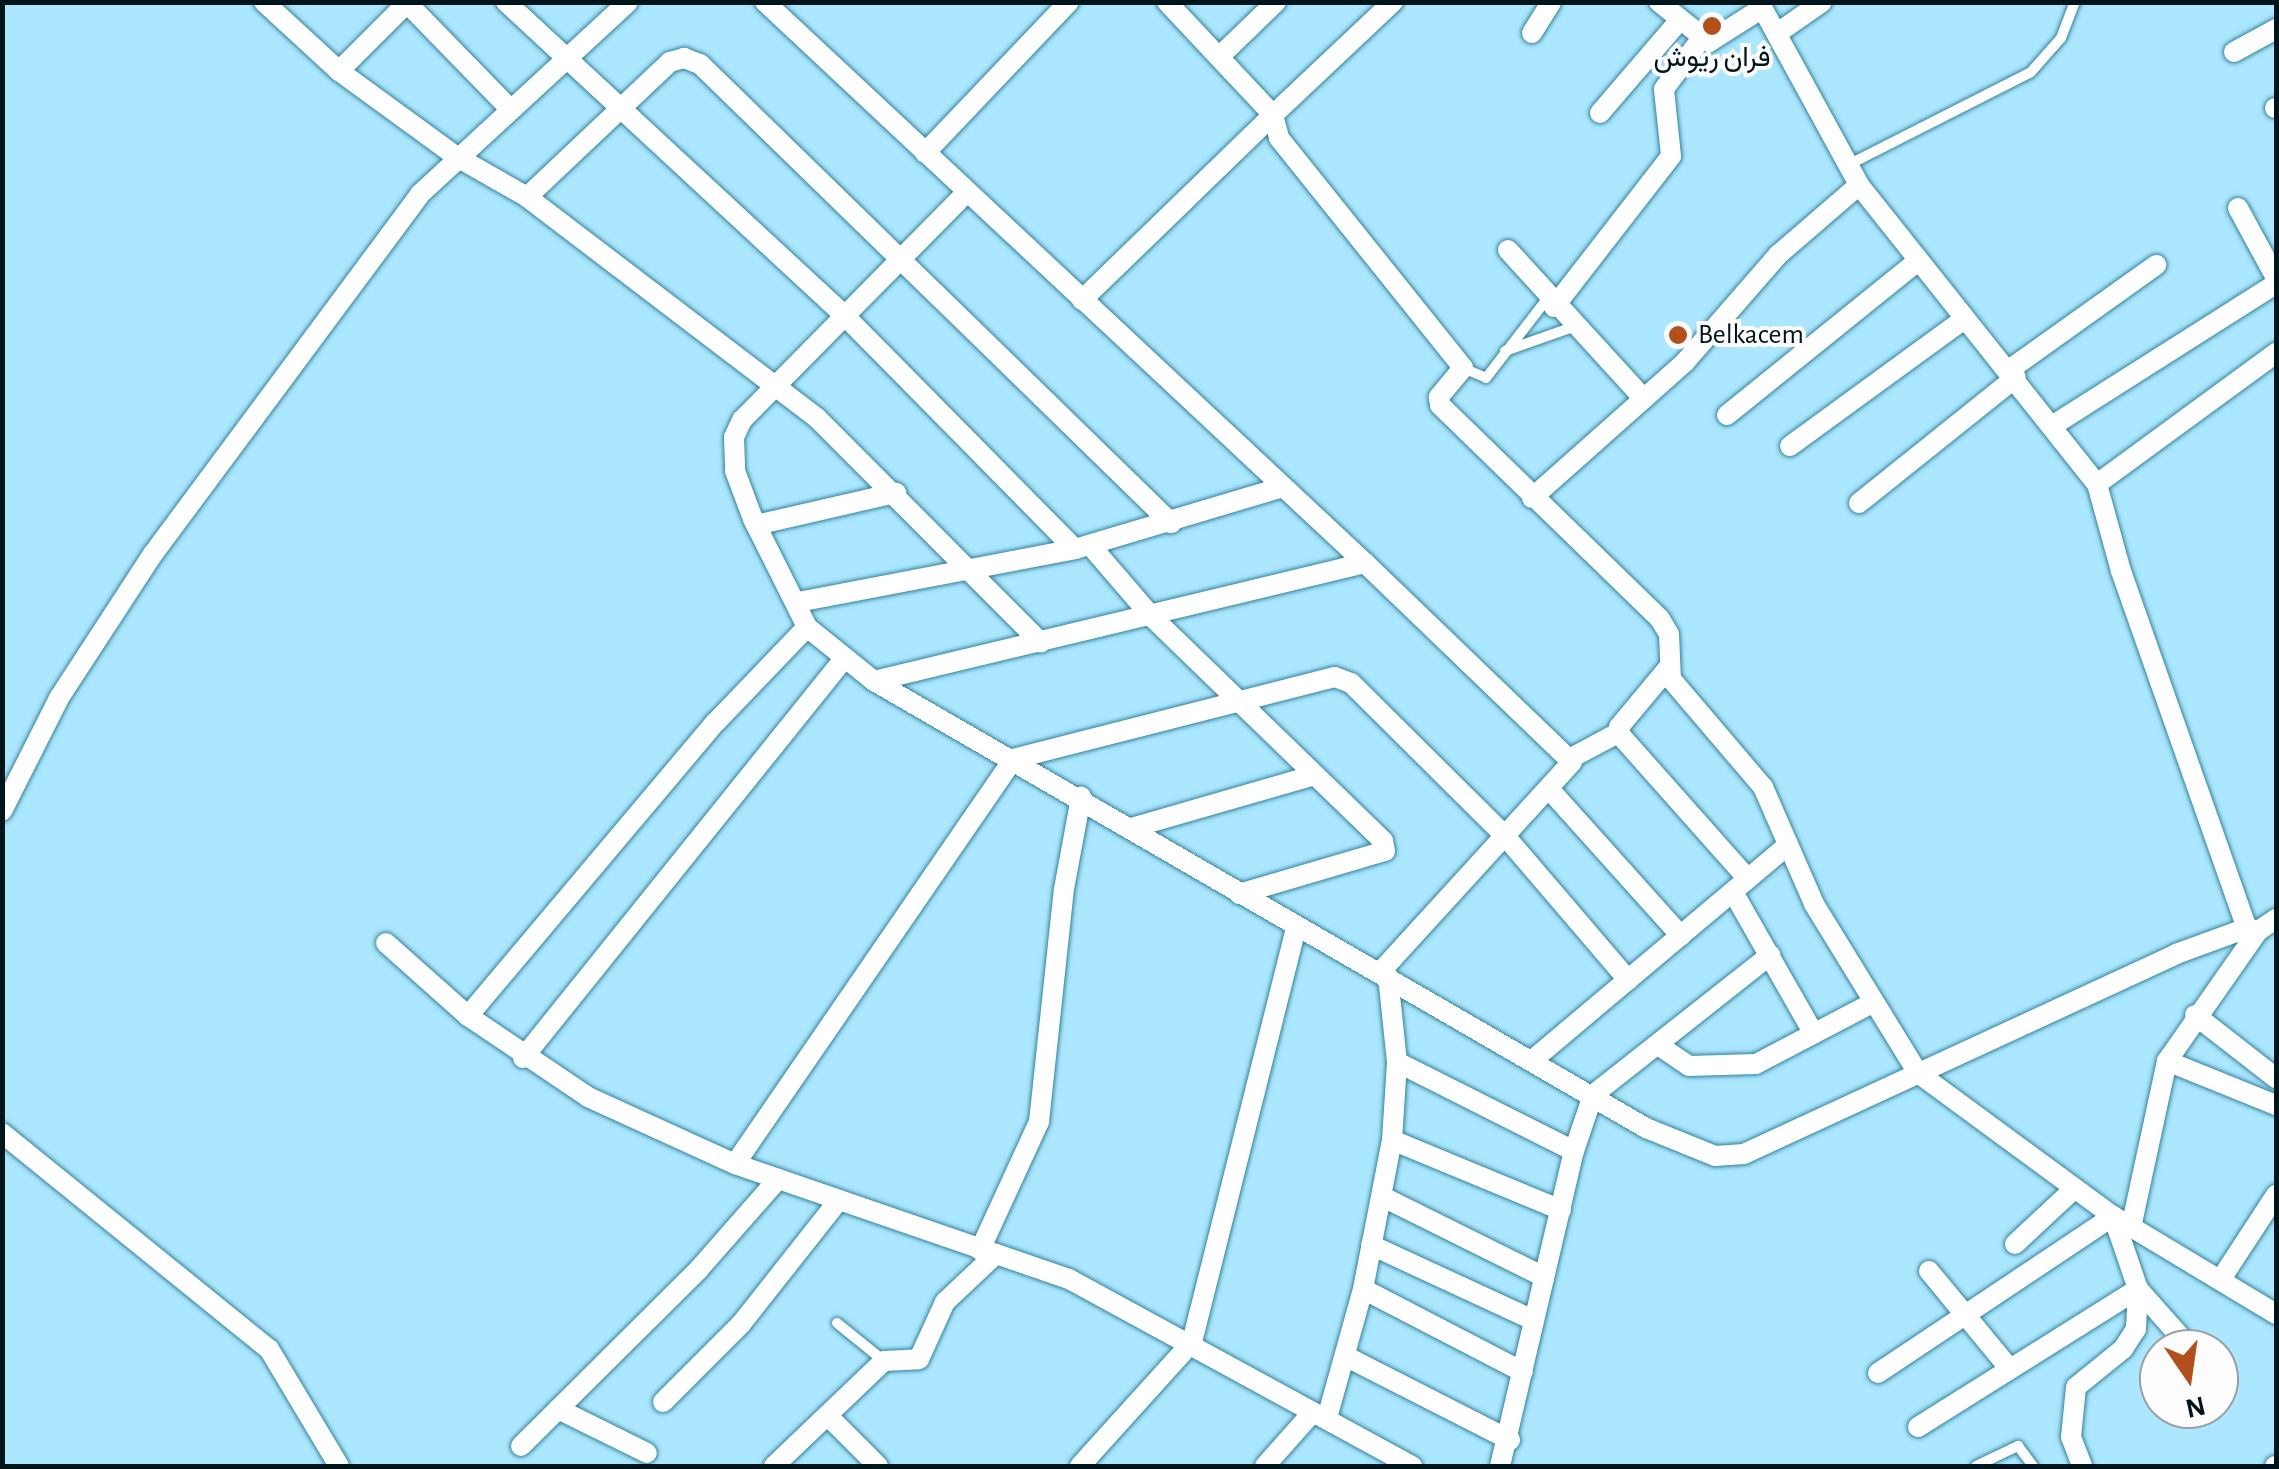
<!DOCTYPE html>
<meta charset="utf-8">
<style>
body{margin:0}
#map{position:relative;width:2279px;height:1469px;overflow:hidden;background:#abe7ff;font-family:"Alegreya Sans",Vazirmatn,sans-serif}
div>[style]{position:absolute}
.roads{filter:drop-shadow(0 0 2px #33829d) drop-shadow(0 0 2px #33829d)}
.service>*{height:10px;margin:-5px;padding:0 5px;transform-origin:5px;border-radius:5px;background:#fff}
.minor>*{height:20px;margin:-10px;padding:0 10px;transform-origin:10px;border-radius:10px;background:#fff}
.dots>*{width:28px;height:28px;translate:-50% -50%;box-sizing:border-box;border:5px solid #fdfdfd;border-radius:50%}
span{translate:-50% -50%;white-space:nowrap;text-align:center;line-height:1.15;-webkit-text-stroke:8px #fdfdfd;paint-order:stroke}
.poi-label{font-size:28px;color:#00141c}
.left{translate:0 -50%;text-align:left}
.frame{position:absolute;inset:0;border:5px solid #00141c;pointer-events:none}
.north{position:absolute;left:2139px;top:1329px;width:100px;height:100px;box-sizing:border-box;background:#fdfdfd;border:2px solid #98a0a3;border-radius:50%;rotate:167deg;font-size:28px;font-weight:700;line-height:40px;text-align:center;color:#00141c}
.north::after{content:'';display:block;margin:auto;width:35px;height:45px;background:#b34f1b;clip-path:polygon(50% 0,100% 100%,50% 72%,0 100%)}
</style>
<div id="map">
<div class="roads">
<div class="service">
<i style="left:1848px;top:165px;width:205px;rotate:-26.9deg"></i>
<i style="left:2031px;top:72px;width:45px;rotate:-48.6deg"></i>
<i style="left:2061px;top:38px;width:39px;rotate:-69deg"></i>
<i style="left:1505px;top:351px;width:72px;rotate:-19.4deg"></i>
<i style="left:1463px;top:368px;width:25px;rotate:23deg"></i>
<i style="left:1486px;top:378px;width:100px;rotate:-52.3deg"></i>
<i style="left:837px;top:1323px;width:60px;rotate:39deg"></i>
<i style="left:1976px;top:1466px;width:47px;rotate:-25.5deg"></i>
<i style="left:2018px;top:1446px;width:25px;rotate:53deg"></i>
</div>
<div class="minor">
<i style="left:264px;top:2px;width:102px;rotate:42.6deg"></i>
<i style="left:339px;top:71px;width:146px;rotate:36.1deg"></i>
<i style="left:457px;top:157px;width:81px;rotate:29.7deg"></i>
<i style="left:527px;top:197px;width:365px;rotate:37.3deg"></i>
<i style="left:817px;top:418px;width:317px;rotate:45.1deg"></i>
<i style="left:506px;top:2px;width:463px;rotate:42.8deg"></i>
<i style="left:846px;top:317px;width:326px;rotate:45.4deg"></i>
<i style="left:765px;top:2px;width:821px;rotate:43.08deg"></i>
<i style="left:1365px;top:563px;width:505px;rotate:166.49deg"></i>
<i style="left:1167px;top:2px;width:155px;rotate:46.8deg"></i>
<i style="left:1273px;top:115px;width:165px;rotate:-43.3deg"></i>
<i style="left:1659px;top:2px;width:64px;rotate:38.7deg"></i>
<i style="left:1709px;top:42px;width:62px;rotate:-32.4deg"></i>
<i style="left:1759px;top:2px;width:209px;rotate:61.3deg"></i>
<i style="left:1859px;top:185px;width:382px;rotate:51.5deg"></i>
<i style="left:2097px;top:484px;width:90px;rotate:74.6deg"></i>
<i style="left:2121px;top:571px;width:379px;rotate:70.6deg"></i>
<i style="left:407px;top:3px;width:149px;rotate:45.8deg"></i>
<i style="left:1779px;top:32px;width:52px;rotate:-34.9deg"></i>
<i style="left:1532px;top:33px;width:36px;rotate:-58deg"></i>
<i style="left:2234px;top:52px;width:48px;rotate:-28.7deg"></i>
<i style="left:1219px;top:57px;width:79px;rotate:-44deg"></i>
<i style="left:339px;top:71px;width:98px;rotate:-45deg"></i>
<i style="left:2275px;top:108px;width:1px"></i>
<i style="left:1600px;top:113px;width:120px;rotate:-49.4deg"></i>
<i style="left:925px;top:153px;width:209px;rotate:-46.4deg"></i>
<i style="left:967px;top:192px;width:320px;rotate:134.6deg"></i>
<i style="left:742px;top:420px;width:19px;rotate:115deg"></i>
<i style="left:734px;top:437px;width:34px;rotate:88deg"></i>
<i style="left:735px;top:471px;width:51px;rotate:69.4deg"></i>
<i style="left:753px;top:519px;width:121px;rotate:63.4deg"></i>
<i style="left:807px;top:627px;width:86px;rotate:38.9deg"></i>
<i style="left:874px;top:681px;width:892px;rotate:30.07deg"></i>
<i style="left:1646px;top:1128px;width:74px;rotate:22.1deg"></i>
<i style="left:1715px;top:1156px;width:29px;rotate:-4deg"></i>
<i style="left:1744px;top:1154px;width:476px;rotate:-24.8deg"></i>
<i style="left:2176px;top:954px;width:76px;rotate:-20.1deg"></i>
<i style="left:2247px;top:928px;width:11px;rotate:15deg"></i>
<i style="left:2258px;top:931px;width:22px;rotate:-34deg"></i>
<i style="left:527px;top:197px;width:197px;rotate:-43.4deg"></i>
<i style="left:670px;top:62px;width:15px;rotate:-16deg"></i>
<i style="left:684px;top:58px;width:17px;rotate:21deg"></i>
<i style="left:700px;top:64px;width:658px;rotate:44.26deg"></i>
<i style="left:2238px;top:208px;width:80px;rotate:61.5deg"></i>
<i style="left:1508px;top:250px;width:200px;rotate:47.6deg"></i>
<i style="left:1082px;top:300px;width:266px;rotate:-44.1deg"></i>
<i style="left:1273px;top:115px;width:24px;rotate:75deg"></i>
<i style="left:1279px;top:138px;width:295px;rotate:51.3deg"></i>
<i style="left:1463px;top:368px;width:38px;rotate:130deg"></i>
<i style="left:1439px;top:397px;width:8px;rotate:83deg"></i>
<i style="left:1440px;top:405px;width:307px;rotate:44.2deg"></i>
<i style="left:1660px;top:619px;width:17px;rotate:59deg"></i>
<i style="left:1669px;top:634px;width:45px;rotate:87.5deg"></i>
<i style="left:1671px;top:679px;width:142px;rotate:49.6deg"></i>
<i style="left:1763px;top:787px;width:128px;rotate:66.4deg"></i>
<i style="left:1814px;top:904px;width:198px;rotate:58.4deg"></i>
<i style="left:1918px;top:1073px;width:242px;rotate:36.3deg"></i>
<i style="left:2113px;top:1216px;width:190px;rotate:31deg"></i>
<i style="left:1554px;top:307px;width:191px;rotate:-52.2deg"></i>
<i style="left:1671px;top:156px;width:67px;rotate:-96deg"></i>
<i style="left:1664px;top:89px;width:62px;rotate:-53.5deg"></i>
<i style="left:2009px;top:370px;width:181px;rotate:-35.5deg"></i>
<i style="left:1727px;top:415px;width:245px;rotate:-38.9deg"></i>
<i style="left:2055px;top:424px;width:262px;rotate:-32.4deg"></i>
<i style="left:1790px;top:446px;width:215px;rotate:-36.1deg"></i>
<i style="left:2097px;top:484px;width:222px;rotate:-36.2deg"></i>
<i style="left:1532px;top:498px;width:205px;rotate:-41.6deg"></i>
<i style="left:1685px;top:362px;width:142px;rotate:-49deg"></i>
<i style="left:1778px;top:255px;width:107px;rotate:-40.8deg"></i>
<i style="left:1859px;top:503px;width:201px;rotate:-38.7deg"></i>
<i style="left:756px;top:525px;width:144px;rotate:-12.9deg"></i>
<i style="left:1090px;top:545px;width:94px;rotate:49.3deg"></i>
<i style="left:1151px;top:616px;width:323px;rotate:44.1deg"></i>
<i style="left:1383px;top:841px;width:10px;rotate:79deg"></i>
<i style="left:1385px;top:851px;width:152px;rotate:163.6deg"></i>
<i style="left:1365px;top:563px;width:287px;rotate:43.9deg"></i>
<i style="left:1572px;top:762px;width:285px;rotate:132.4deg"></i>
<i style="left:798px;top:602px;width:282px;rotate:-10.8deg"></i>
<i style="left:1075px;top:549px;width:217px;rotate:-16.6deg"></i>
<i style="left:1669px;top:667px;width:78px;rotate:129.8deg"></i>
<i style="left:1619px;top:727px;width:9px;rotate:77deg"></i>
<i style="left:1621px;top:736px;width:191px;rotate:48.4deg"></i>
<i style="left:1571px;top:758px;width:55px;rotate:-28deg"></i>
<i style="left:1550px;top:790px;width:196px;rotate:48.1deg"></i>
<i style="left:2px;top:811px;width:127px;rotate:-63.2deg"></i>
<i style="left:59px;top:698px;width:172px;rotate:-56.9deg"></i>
<i style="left:153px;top:554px;width:448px;rotate:-53.4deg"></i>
<i style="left:420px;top:194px;width:283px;rotate:-42.7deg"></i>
<i style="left:1131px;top:828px;width:191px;rotate:-16.1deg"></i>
<i style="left:1733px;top:892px;width:163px;rotate:60.3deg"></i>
<i style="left:386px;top:943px;width:110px;rotate:41.7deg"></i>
<i style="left:468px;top:1016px;width:145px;rotate:34deg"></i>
<i style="left:588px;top:1097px;width:162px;rotate:24.5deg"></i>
<i style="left:735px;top:1164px;width:353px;rotate:19deg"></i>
<i style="left:1069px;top:1279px;width:391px;rotate:28.6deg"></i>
<i style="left:2195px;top:1015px;width:103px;rotate:37.9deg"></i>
<i style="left:468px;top:1016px;width:385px;rotate:-49.9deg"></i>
<i style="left:716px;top:722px;width:132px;rotate:-46.2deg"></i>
<i style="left:1658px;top:1045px;width:37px;rotate:34deg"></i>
<i style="left:1689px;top:1066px;width:67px;rotate:-1.7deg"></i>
<i style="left:1756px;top:1064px;width:131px;rotate:-27.7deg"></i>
<i style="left:523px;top:1058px;width:511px;rotate:-51.2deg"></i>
<i style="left:1535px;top:1058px;width:331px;rotate:-40.1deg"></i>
<i style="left:2167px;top:1061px;width:118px;rotate:22deg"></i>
<i style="left:1397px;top:1062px;width:198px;rotate:26.7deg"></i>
<i style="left:2px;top:1133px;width:343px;rotate:39deg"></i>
<i style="left:269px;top:1349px;width:136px;rotate:59.1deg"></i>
<i style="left:1392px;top:1140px;width:183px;rotate:22.5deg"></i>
<i style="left:735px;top:1164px;width:491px;rotate:-55.5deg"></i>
<i style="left:1013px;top:759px;width:332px;rotate:-14.3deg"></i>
<i style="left:1335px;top:677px;width:17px;rotate:21deg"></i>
<i style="left:1351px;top:683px;width:218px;rotate:44.8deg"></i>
<i style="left:1506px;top:837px;width:188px;rotate:49.5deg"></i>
<i style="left:1383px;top:1197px;width:180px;rotate:26.4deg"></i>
<i style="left:2132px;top:1223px;width:166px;rotate:-77.8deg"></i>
<i style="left:2167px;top:1061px;width:159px;rotate:-55deg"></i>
<i style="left:2015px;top:1244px;width:81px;rotate:-43deg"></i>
<i style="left:1371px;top:1245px;width:179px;rotate:24.8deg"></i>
<i style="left:980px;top:1250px;width:141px;rotate:-65.3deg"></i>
<i style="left:1039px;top:1122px;width:234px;rotate:-83.9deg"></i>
<i style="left:1064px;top:889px;width:94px;rotate:-79.5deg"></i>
<i style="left:1929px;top:1271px;width:126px;rotate:50.5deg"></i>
<i style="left:2223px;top:1276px;width:97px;rotate:-56.8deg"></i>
<i style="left:1363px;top:1289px;width:180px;rotate:27.4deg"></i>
<i style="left:1347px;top:1357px;width:183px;rotate:27deg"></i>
<i style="left:1878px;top:1373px;width:283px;rotate:-33.7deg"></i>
<i style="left:2113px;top:1216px;width:77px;rotate:71.1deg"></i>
<i style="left:2138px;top:1289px;width:40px;rotate:92.9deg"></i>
<i style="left:2136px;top:1329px;width:24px;rotate:123deg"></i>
<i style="left:2123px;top:1349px;width:60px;rotate:141deg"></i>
<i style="left:2076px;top:1387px;width:50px;rotate:95.7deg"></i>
<i style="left:2071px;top:1437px;width:31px;rotate:69deg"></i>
<i style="left:663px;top:1402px;width:110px;rotate:-45deg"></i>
<i style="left:741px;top:1324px;width:158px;rotate:-51.7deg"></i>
<i style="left:558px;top:1409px;width:99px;rotate:26.3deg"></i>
<i style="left:828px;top:1416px;width:71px;rotate:45deg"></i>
<i style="left:1327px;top:1418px;width:134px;rotate:-74.4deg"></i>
<i style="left:1363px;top:1289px;width:152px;rotate:-79deg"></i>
<i style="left:1392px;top:1140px;width:78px;rotate:-86.3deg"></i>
<i style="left:1397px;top:1062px;width:86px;rotate:-96deg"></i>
<i style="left:1918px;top:1427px;width:260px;rotate:-32.1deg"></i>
<i style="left:2138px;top:1289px;width:80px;rotate:48.5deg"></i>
<i style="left:521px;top:1446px;width:251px;rotate:-44.8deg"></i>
<i style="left:699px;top:1269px;width:120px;rotate:-48.7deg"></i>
<i style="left:774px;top:1466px;width:152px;rotate:-43.7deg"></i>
<i style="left:884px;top:1361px;width:35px;rotate:-3deg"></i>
<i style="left:919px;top:1359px;width:63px;rotate:-65.5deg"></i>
<i style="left:945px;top:1302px;width:70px;rotate:-43.3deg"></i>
<i style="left:1080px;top:1466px;width:167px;rotate:-47.9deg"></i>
<i style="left:1192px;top:1342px;width:426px;rotate:-75.9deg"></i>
<i style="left:1265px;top:1466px;width:71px;rotate:-48.4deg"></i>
<i style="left:1500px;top:1466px;width:324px;rotate:-76.8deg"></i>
<i style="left:1574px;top:1151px;width:59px;rotate:-71.3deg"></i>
<i style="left:1593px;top:1095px;width:226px;rotate:-38.3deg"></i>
<i style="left:2275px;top:1466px;width:1px"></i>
</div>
</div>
<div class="dots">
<i style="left:1712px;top:26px;background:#b34f1b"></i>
<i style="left:1678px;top:335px;background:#b34f1b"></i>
</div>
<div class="poi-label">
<span style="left:1712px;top:58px">فران ريوش</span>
<span class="left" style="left:1698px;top:335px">Belkacem</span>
</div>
<div class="frame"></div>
<div class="north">N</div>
</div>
